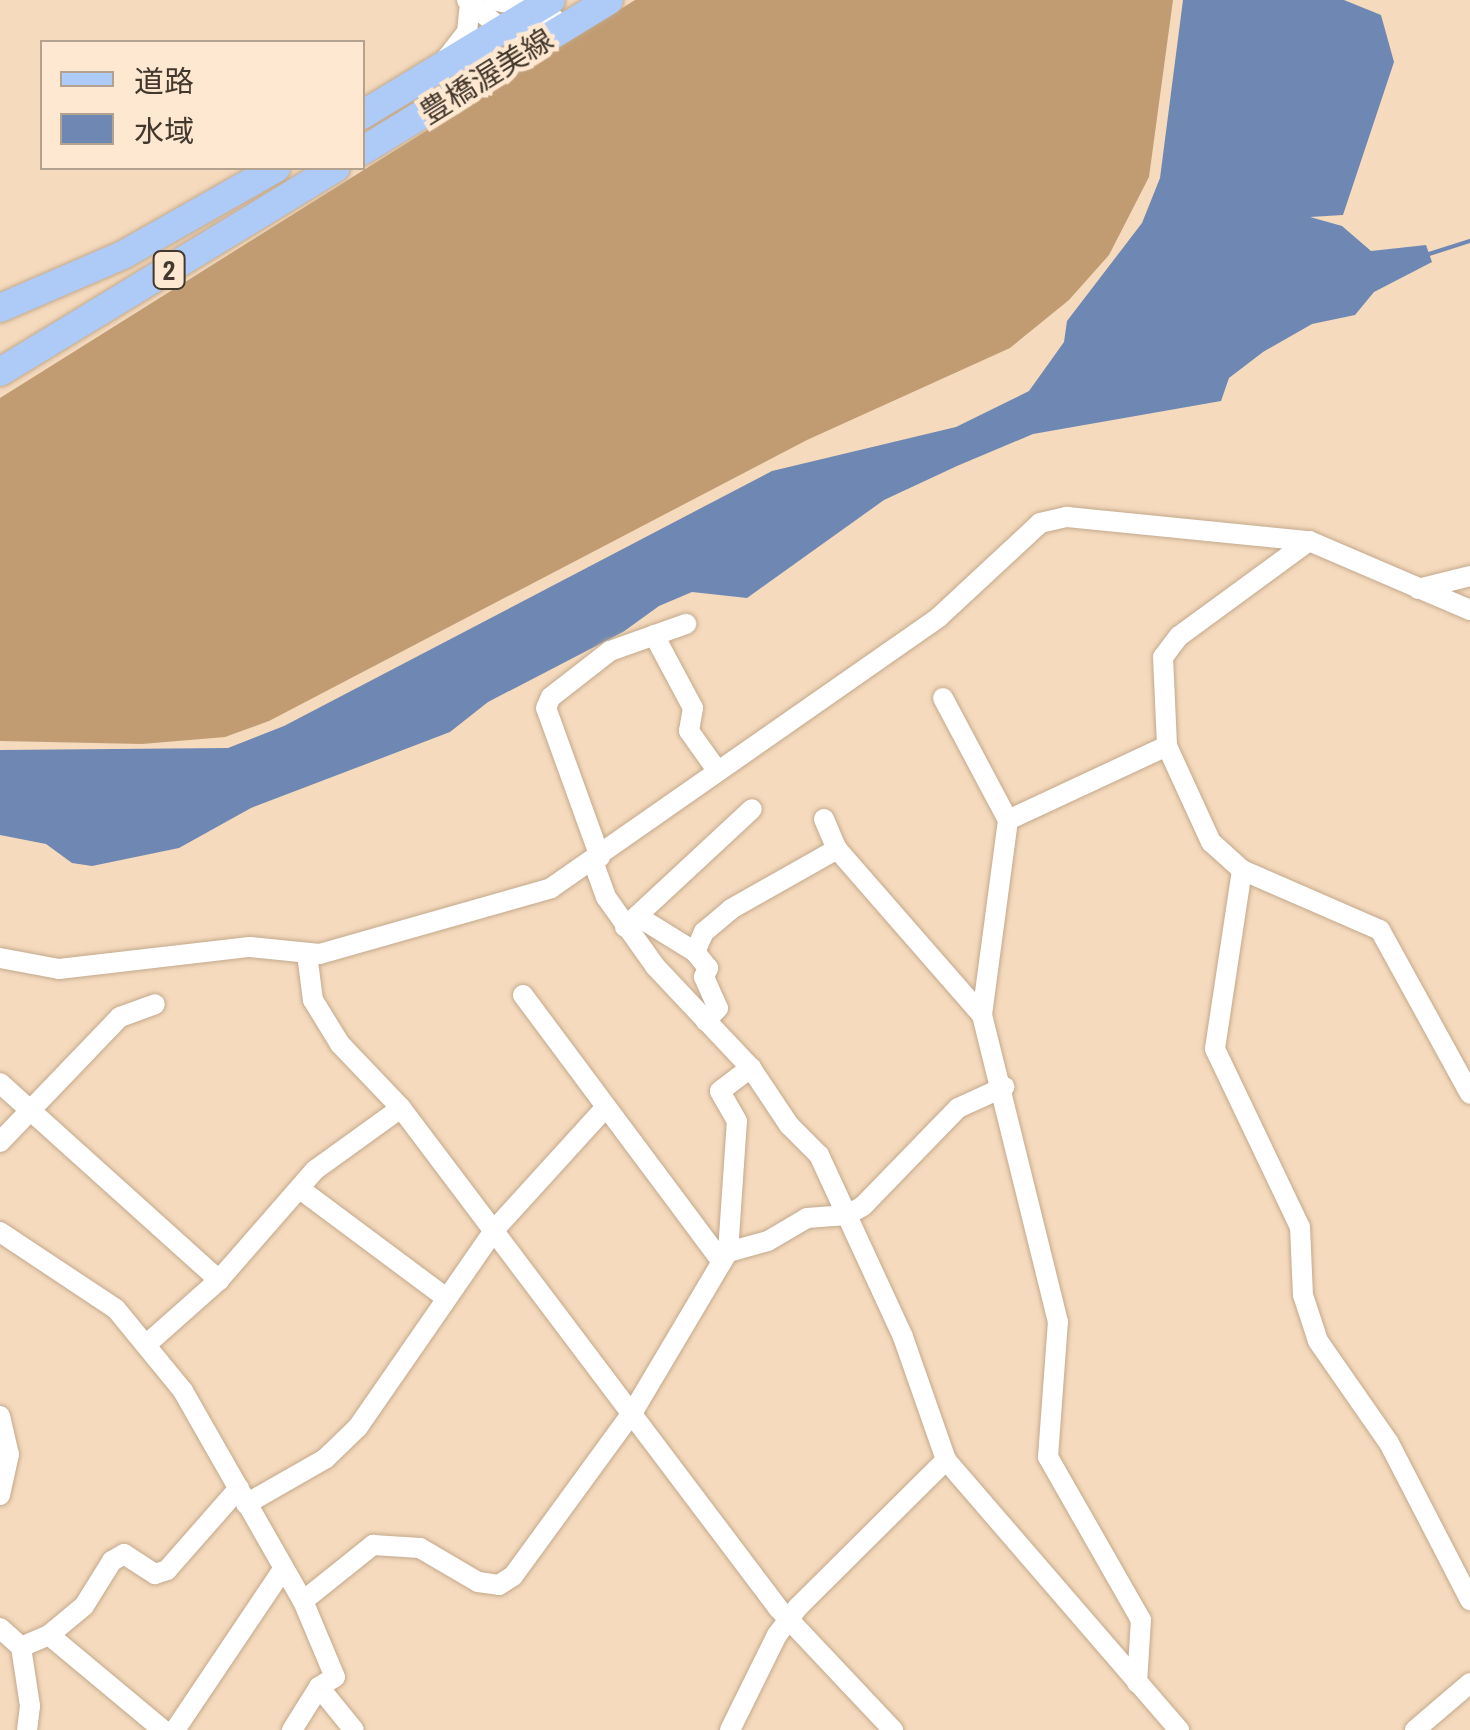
<!DOCTYPE html>
<meta charset="utf-8">
<style>
body{margin:0}
#map{position:relative;width:1470px;height:1730px;overflow:hidden;background:#f5dabd;font-family:"Archivo Narrow","Noto Sans JP",sans-serif}
div>[style]{position:absolute}
.forest>*{inset:0;background:#c19c72}
.water>*{inset:0;background:#6e88b3}
.stream>*{height:4px;margin:-2px;padding:0 2px;transform-origin:2px;border-radius:2px;background:#6e88b3}
.roads{filter:drop-shadow(0 0 2px #c3a98d) drop-shadow(0 0 2px #c3a98d)}
.minor>*{height:20px;margin:-10px;padding:0 10px;transform-origin:10px;border-radius:10px;background:#fff}
.major>*{height:28px;margin:-14px;padding:0 14px;transform-origin:14px;border-radius:14px;background:#aecaf7}
span{translate:-50% -50%;white-space:nowrap;text-align:center;line-height:1.15;-webkit-text-stroke:9px #fee8d1;paint-order:stroke}
.shield-label span{padding:2px 8px;background:#fee8d1;border:2px solid;border-radius:8px;-webkit-text-stroke-width:0}
.shield-label{font-size:28px;color:#43382d;font-weight:700}
.street-label{font-size:30px;color:#43382d}
.legend{position:absolute;left:40px;top:40px;width:325px;height:130px;box-sizing:border-box;background:#fee8d1;border:2px solid #b3a28f;margin:0;padding:12px 18px;list-style:none;font-size:30px;color:#43382d}
.legend li{display:flex;align-items:center;gap:20px;height:50px}
.legend b{width:50px;border:2px solid #b3a28f}
</style>
<div id="map">
<div class="forest">
<i style="clip-path:polygon(635px 0,1173px 0,1149px 177px,1109px 255px,1069px 300px,1010px 348px,807px 440px,269px 721px,225px 737px,142px 744px,0 741px,0 398px)"></i>
</div>
<div class="water">
<i style="clip-path:polygon(1183px 0,1344px 0,1381px 15px,1394px 62px,1343px 215px,1310px 217px,1342px 226px,1371px 251px,1426px 245px,1432px 262px,1374px 292px,1355px 315px,1312px 324px,1263px 352px,1229px 378px,1221px 401px,1033px 434px,957px 466px,884px 500px,747px 598px,692px 592px,659px 606px,623px 632px,488px 702px,450px 732px,251px 808px,179px 848px,92px 866px,72px 863px,46px 844px,0 835px,0 750px,228px 748px,284px 726px,772px 471px,956px 427px,1029px 391px,1064px 342px,1067px 321px,1142px 223px,1160px 178px)"></i>
</div>
<div class="stream">
<i style="left:1429px;top:254px;width:43px;rotate:-17.6deg"></i>
</div>
<div class="roads">
<div class="minor">
<i style="left:467px;top:0;width:50px;rotate:40.1deg"></i>
<i style="left:505px;top:32px;width:20px;rotate:6deg"></i>
<i style="left:525px;top:34px;width:33px;rotate:-27deg"></i>
<i style="left:493px;top:0;width:42px;rotate:12.4deg"></i>
<i style="left:446px;top:59px;width:34px;rotate:-52deg"></i>
<i style="left:467px;top:32px;width:28px;rotate:-84deg"></i>
<i style="left:1418px;top:589px;width:54px;rotate:-14deg"></i>
<i style="left:1470px;top:610px;width:175px;rotate:-156.8deg"></i>
<i style="left:1309px;top:541px;width:161px;rotate:143.8deg"></i>
<i style="left:1179px;top:636px;width:26px;rotate:127deg"></i>
<i style="left:1163px;top:657px;width:89px;rotate:87.4deg"></i>
<i style="left:1167px;top:746px;width:106px;rotate:65.4deg"></i>
<i style="left:1211px;top:842px;width:42px;rotate:42.1deg"></i>
<i style="left:1242px;top:870px;width:150px;rotate:23.5deg"></i>
<i style="left:1380px;top:930px;width:187px;rotate:61.2deg"></i>
<i style="left:654px;top:635px;width:83px;rotate:61.9deg"></i>
<i style="left:693px;top:708px;width:23px;rotate:100deg"></i>
<i style="left:689px;top:731px;width:47px;rotate:54.6deg"></i>
<i style="left:943px;top:698px;width:138px;rotate:62deg"></i>
<i style="left:824px;top:819px;width:33px;rotate:67deg"></i>
<i style="left:837px;top:849px;width:220px;rotate:48.9deg"></i>
<i style="left:600px;top:857px;width:158px;rotate:-109.9deg"></i>
<i style="left:546px;top:708px;width:12px;rotate:-66deg"></i>
<i style="left:551px;top:697px;width:75px;rotate:-37.9deg"></i>
<i style="left:610px;top:651px;width:81px;rotate:-19.6deg"></i>
<i style="left:1242px;top:870px;width:181px;rotate:98.6deg"></i>
<i style="left:1215px;top:1049px;width:197px;rotate:64.5deg"></i>
<i style="left:1300px;top:1227px;width:68px;rotate:87.5deg"></i>
<i style="left:1303px;top:1295px;width:48px;rotate:71.9deg"></i>
<i style="left:1318px;top:1341px;width:124px;rotate:55.2deg"></i>
<i style="left:1389px;top:1443px;width:177px;rotate:62.7deg"></i>
<i style="left:637px;top:916px;width:68px;rotate:31.8deg"></i>
<i style="left:695px;top:952px;width:21px;rotate:51deg"></i>
<i style="left:708px;top:968px;width:10px;rotate:114deg"></i>
<i style="left:704px;top:977px;width:34px;rotate:66deg"></i>
<i style="left:718px;top:1008px;width:18px;rotate:133deg"></i>
<i style="left:625px;top:927px;width:173px;rotate:-42.9deg"></i>
<i style="left:695px;top:952px;width:22px;rotate:-66deg"></i>
<i style="left:704px;top:932px;width:35px;rotate:-40deg"></i>
<i style="left:731px;top:909px;width:122px;rotate:-29.5deg"></i>
<i style="left:307px;top:954px;width:46px;rotate:82.6deg"></i>
<i style="left:313px;top:1000px;width:52px;rotate:58.5deg"></i>
<i style="left:340px;top:1044px;width:88px;rotate:46.4deg"></i>
<i style="left:401px;top:1108px;width:626px;rotate:52.98deg"></i>
<i style="left:778px;top:1608px;width:168px;rotate:46.7deg"></i>
<i style="left:0;top:958px;width:60px;rotate:10.6deg"></i>
<i style="left:59px;top:969px;width:192px;rotate:-6.6deg"></i>
<i style="left:250px;top:947px;width:70px;rotate:5.7deg"></i>
<i style="left:320px;top:954px;width:240px;rotate:-15.9deg"></i>
<i style="left:551px;top:888px;width:473px;rotate:-34.9deg"></i>
<i style="left:939px;top:617px;width:138px;rotate:-42.9deg"></i>
<i style="left:1040px;top:523px;width:28px;rotate:-13deg"></i>
<i style="left:1067px;top:517px;width:243px;rotate:5.7deg"></i>
<i style="left:523px;top:995px;width:332px;rotate:53.3deg"></i>
<i style="left:751px;top:1068px;width:69px;rotate:56.3deg"></i>
<i style="left:789px;top:1125px;width:42px;rotate:45deg"></i>
<i style="left:819px;top:1155px;width:200px;rotate:65.2deg"></i>
<i style="left:903px;top:1337px;width:130px;rotate:70.7deg"></i>
<i style="left:946px;top:1460px;width:357px;rotate:49.2deg"></i>
<i style="left:0;top:1083px;width:295px;rotate:42deg"></i>
<i style="left:0;top:1142px;width:173px;rotate:-46.2deg"></i>
<i style="left:120px;top:1017px;width:37px;rotate:-20deg"></i>
<i style="left:300px;top:1189px;width:182px;rotate:36.7deg"></i>
<i style="left:0;top:1232px;width:139px;rotate:33.6deg"></i>
<i style="left:116px;top:1309px;width:106px;rotate:50.7deg"></i>
<i style="left:183px;top:1391px;width:242px;rotate:60.3deg"></i>
<i style="left:303px;top:1601px;width:82px;rotate:67.2deg"></i>
<i style="left:335px;top:1677px;width:19px;rotate:148deg"></i>
<i style="left:319px;top:1687px;width:51px;rotate:122.1deg"></i>
<i style="left:728px;top:1252px;width:41px;rotate:-15.4deg"></i>
<i style="left:768px;top:1241px;width:45px;rotate:-30.5deg"></i>
<i style="left:807px;top:1218px;width:40px;rotate:-4.3deg"></i>
<i style="left:847px;top:1215px;width:18px;rotate:-29deg"></i>
<i style="left:863px;top:1206px;width:136px;rotate:-45.9deg"></i>
<i style="left:958px;top:1108px;width:51px;rotate:-24.5deg"></i>
<i style="left:147px;top:1344px;width:96px;rotate:-41.6deg"></i>
<i style="left:219px;top:1280px;width:146px;rotate:-48.9deg"></i>
<i style="left:315px;top:1170px;width:106px;rotate:-35.8deg"></i>
<i style="left:0;top:1416px;width:39px;rotate:77deg"></i>
<i style="left:9px;top:1454px;width:42px;rotate:102.4deg"></i>
<i style="left:246px;top:1504px;width:91px;rotate:-29.7deg"></i>
<i style="left:325px;top:1459px;width:46px;rotate:-44.1deg"></i>
<i style="left:358px;top:1427px;width:241px;rotate:-55.3deg"></i>
<i style="left:495px;top:1229px;width:164px;rotate:-47.7deg"></i>
<i style="left:303px;top:1601px;width:90px;rotate:-38.7deg"></i>
<i style="left:373px;top:1545px;width:47px;rotate:3.7deg"></i>
<i style="left:420px;top:1548px;width:67px;rotate:30.4deg"></i>
<i style="left:478px;top:1582px;width:21px;rotate:8deg"></i>
<i style="left:499px;top:1585px;width:17px;rotate:-33deg"></i>
<i style="left:513px;top:1576px;width:205px;rotate:-53.9deg"></i>
<i style="left:634px;top:1410px;width:184px;rotate:-59.3deg"></i>
<i style="left:728px;top:1252px;width:131px;rotate:-86.1deg"></i>
<i style="left:737px;top:1121px;width:34px;rotate:-120deg"></i>
<i style="left:720px;top:1091px;width:39px;rotate:-37deg"></i>
<i style="left:751px;top:1068px;width:140px;rotate:-133.3deg"></i>
<i style="left:655px;top:966px;width:85px;rotate:-125.4deg"></i>
<i style="left:606px;top:897px;width:37px;rotate:-110deg"></i>
<i style="left:0;top:1628px;width:28px;rotate:42deg"></i>
<i style="left:21px;top:1647px;width:60px;rotate:81.3deg"></i>
<i style="left:30px;top:1706px;width:24px;rotate:97deg"></i>
<i style="left:49px;top:1635px;width:148px;rotate:39.8deg"></i>
<i style="left:21px;top:1647px;width:30px;rotate:-23deg"></i>
<i style="left:49px;top:1635px;width:45px;rotate:-39.6deg"></i>
<i style="left:84px;top:1606px;width:53px;rotate:-58.1deg"></i>
<i style="left:112px;top:1561px;width:14px;rotate:-30deg"></i>
<i style="left:124px;top:1554px;width:37px;rotate:33deg"></i>
<i style="left:155px;top:1574px;width:13px;rotate:-18deg"></i>
<i style="left:167px;top:1570px;width:109px;rotate:-48.7deg"></i>
<i style="left:1137px;top:1683px;width:63px;rotate:-86.4deg"></i>
<i style="left:1141px;top:1620px;width:188px;rotate:-119.7deg"></i>
<i style="left:1048px;top:1457px;width:135px;rotate:-85.8deg"></i>
<i style="left:1058px;top:1322px;width:316px;rotate:-103.9deg"></i>
<i style="left:982px;top:1015px;width:197px;rotate:-82.4deg"></i>
<i style="left:1008px;top:820px;width:175px;rotate:-25deg"></i>
<i style="left:319px;top:1687px;width:55px;rotate:50.9deg"></i>
<i style="left:175px;top:1730px;width:192px;rotate:-56.1deg"></i>
<i style="left:730px;top:1730px;width:106px;rotate:-63.7deg"></i>
<i style="left:777px;top:1635px;width:35px;rotate:-53deg"></i>
<i style="left:798px;top:1607px;width:209px;rotate:-44.8deg"></i>
<i style="left:1415px;top:1730px;width:72px;rotate:-40.5deg"></i>
</div>
<div class="major">
<i style="left:362px;top:115px;width:221px;rotate:-31.3deg"></i>
<i style="left:362px;top:151px;width:289px;rotate:-31.4deg"></i>
<i style="left:0;top:308px;width:134px;rotate:-23.3deg"></i>
<i style="left:123px;top:255px;width:176px;rotate:-29.6deg"></i>
<i style="left:0;top:372px;width:393px;rotate:-31.3deg"></i>
</div>
</div>
<div class="shield-label">
<span style="left:169px;top:270px">2</span>
</div>
<div class="street-label">
<span style="left:486px;top:76px;rotate:-32deg">豊橋渥美線</span>
</div>
<ul class="legend">
<li><b style="height:12px;background:#aecaf7"></b>道路</li>
<li><b style="height:28px;background:#6e88b3"></b>水域</li>
</ul>
</div>
